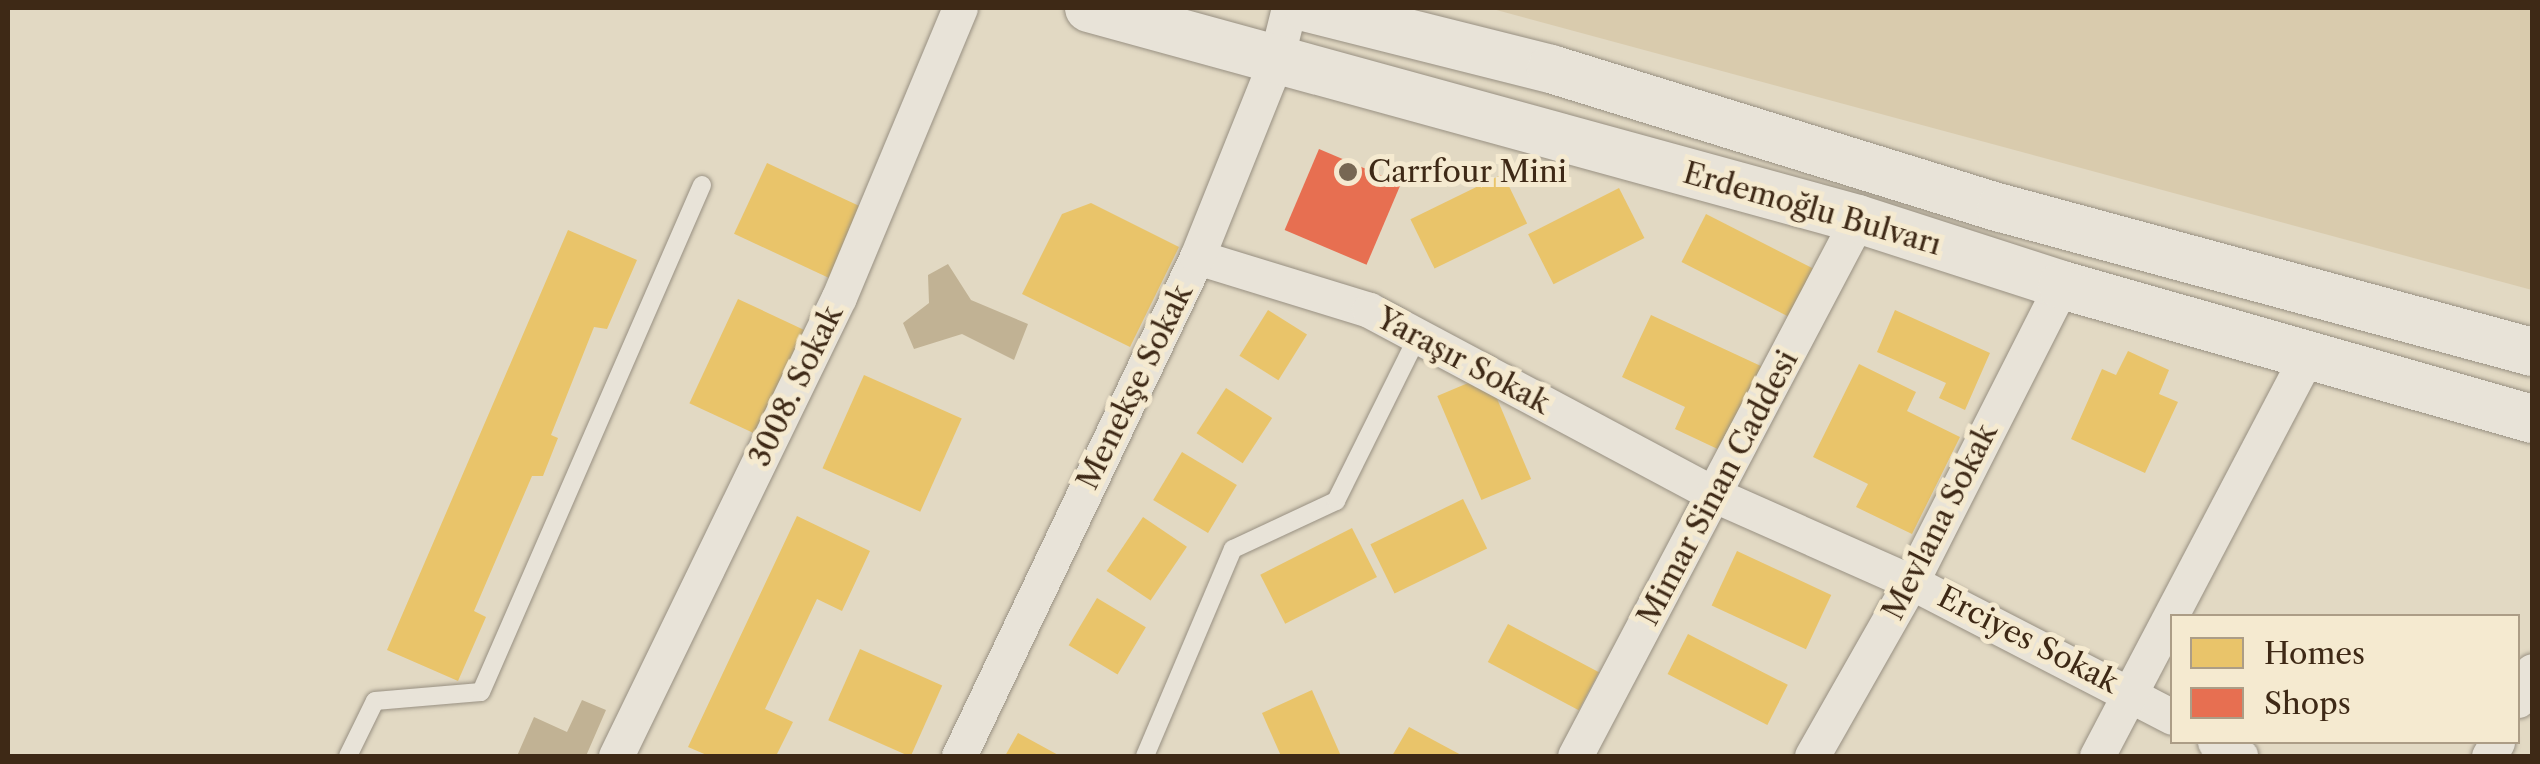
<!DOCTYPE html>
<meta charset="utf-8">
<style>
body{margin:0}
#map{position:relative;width:2540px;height:764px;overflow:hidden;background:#e2d9c3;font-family:"Libre Caslon Text",serif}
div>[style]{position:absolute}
.green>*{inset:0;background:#d9cbad}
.water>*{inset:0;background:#c1b294}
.homes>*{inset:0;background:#e9c46a;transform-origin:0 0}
.shops>*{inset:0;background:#e76f51;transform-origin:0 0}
.roads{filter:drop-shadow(0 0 2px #989082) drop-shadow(0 0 2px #989082)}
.lane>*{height:18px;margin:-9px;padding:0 9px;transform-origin:9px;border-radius:9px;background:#e8e3d8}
.street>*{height:35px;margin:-17.5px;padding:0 17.5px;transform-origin:17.5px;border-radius:17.5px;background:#e8e3d8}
.secondary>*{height:48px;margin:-24px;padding:0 24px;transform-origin:24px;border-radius:24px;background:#e8e3d8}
.dots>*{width:28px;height:28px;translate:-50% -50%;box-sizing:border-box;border:5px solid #f5ead0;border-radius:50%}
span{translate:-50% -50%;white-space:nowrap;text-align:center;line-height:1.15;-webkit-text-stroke:10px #f5ead0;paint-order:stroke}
.poi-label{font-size:30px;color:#3e2916}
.left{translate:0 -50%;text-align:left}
.street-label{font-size:30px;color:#3e2916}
.frame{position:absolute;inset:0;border:10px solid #3e2916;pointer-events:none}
.legend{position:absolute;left:2170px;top:614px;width:350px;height:130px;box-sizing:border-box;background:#f5ead0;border:2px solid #ac9d86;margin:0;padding:12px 18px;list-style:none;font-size:30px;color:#3e2916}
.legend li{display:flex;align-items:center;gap:20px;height:50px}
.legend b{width:50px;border:2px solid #ac9d86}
</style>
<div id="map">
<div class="green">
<i style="clip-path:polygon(1489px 8px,2532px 8px,2532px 290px)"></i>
</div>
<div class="water">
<i style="clip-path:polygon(948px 264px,971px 300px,1028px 324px,1014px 360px,962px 334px,914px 349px,903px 323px,929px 303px,928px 275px)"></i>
<i style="clip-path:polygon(582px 700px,606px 710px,586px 756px,517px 756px,534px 717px,567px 732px)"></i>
</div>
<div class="homes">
<i style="left:767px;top:163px;width:106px;height:78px;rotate:25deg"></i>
<i style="left:1503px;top:174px;width:55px;height:103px;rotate:64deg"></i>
<i style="left:1619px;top:188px;width:56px;height:102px;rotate:63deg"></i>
<i style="clip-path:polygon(1091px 203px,1179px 247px,1130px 347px,1022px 294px,1062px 214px)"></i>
<i style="left:1706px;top:214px;width:129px;height:54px;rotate:27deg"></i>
<i style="clip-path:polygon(568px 230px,637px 260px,607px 329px,594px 327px,551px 435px,558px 438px,543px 476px,532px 476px,474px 611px,486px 617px,458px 681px,387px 650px)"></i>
<i style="left:738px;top:299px;width:79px;height:115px;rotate:25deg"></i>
<i style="left:1268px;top:310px;width:46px;height:54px;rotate:32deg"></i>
<i style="clip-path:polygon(1895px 310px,1990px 353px,1965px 410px,1939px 398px,1946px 383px,1877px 352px)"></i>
<i style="clip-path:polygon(1651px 315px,1763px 367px,1724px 452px,1675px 429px,1685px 407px,1622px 377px)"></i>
<i style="clip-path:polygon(2128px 351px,2169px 370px,2159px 394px,2178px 402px,2145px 473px,2071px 439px,2102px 369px,2116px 375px)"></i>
<i style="clip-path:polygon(1859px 364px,1916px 392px,1907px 411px,1960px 437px,1912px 534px,1856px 507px,1868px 484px,1813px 457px)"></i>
<i style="left:864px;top:375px;width:107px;height:102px;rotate:24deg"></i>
<i style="left:1487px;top:375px;width:113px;height:54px;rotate:67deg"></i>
<i style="left:1226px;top:388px;width:55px;height:54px;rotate:33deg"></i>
<i style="left:1182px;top:452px;width:64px;height:56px;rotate:31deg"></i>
<i style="left:1463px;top:499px;width:55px;height:103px;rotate:64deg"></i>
<i style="clip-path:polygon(797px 516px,870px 551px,842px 611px,817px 599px,765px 709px,793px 722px,776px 756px,709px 756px,688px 747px)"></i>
<i style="left:1143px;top:517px;width:53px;height:65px;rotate:34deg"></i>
<i style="left:1352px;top:528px;width:55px;height:103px;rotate:63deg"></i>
<i style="left:1737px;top:551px;width:104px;height:60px;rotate:25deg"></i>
<i style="left:1097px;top:598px;width:57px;height:55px;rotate:31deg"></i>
<i style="left:1508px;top:624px;width:103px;height:43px;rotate:28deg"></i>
<i style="left:1688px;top:634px;width:112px;height:45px;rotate:27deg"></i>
<i style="left:860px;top:649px;width:90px;height:78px;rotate:24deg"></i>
<i style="clip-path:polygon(1312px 690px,1341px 756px,1281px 756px,1262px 713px)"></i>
<i style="clip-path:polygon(1409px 727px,1463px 756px,1392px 756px)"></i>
<i style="clip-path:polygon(1018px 733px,1060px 756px,1005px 756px)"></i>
</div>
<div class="shops">
<i style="left:1319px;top:149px;width:89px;height:88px;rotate:23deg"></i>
</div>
<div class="roads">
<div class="lane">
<i style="left:348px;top:756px;width:61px;rotate:-63.9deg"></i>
<i style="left:375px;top:701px;width:106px;rotate:-4.9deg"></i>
<i style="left:481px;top:692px;width:553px;rotate:-66.45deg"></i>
<i style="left:1145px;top:756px;width:225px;rotate:-67deg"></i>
<i style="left:1233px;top:549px;width:114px;rotate:-25deg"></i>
<i style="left:1336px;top:501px;width:184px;rotate:-63.6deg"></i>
</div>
<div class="street">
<i style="left:1197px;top:257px;width:180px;rotate:17.1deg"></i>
<i style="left:1369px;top:310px;width:395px;rotate:28.1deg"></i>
<i style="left:1717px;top:496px;width:212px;rotate:23.9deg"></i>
<i style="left:1911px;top:582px;width:294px;rotate:27.3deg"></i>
<i style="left:2518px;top:700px;width:32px;rotate:-64deg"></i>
<i style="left:2215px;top:742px;width:29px;rotate:29deg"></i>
<i style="left:616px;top:756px;width:510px;rotate:-64.09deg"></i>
<i style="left:839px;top:297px;width:313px;rotate:-67.3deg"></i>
<i style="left:959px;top:756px;width:553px;rotate:-64.5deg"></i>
<i style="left:1197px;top:257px;width:212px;rotate:-68.1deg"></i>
<i style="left:1276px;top:60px;width:54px;rotate:-76deg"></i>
<i style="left:1575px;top:756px;width:607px;rotate:-62.21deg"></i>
<i style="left:1812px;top:756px;width:200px;rotate:-60.4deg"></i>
<i style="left:1911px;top:582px;width:333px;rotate:-63.1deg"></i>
<i style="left:2097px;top:756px;width:454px;rotate:-62.3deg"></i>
<i style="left:2489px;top:756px;width:16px;rotate:-60deg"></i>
</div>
<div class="secondary">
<i style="left:1089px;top:8px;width:797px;rotate:15.34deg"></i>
<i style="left:1858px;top:219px;width:214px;rotate:17.9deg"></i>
<i style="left:2062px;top:285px;width:489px;rotate:15.9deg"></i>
<i style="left:1308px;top:8px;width:251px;rotate:14.1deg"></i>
<i style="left:1551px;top:69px;width:471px;rotate:17.2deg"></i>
<i style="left:2001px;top:208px;width:550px;rotate:15.17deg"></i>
</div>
</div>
<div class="dots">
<i style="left:1348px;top:172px;background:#776753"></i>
</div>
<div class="poi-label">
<span class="left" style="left:1368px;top:172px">Carrfour Mini</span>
</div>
<div class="street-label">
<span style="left:1812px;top:209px;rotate:16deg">Erdemoğlu Bulvarı</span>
<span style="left:1463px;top:361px;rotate:28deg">Yaraşır Sokak</span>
<span style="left:796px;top:386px;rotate:-64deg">3008. Sokak</span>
<span style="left:1135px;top:387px;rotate:-64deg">Menekşe Sokak</span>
<span style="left:1718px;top:488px;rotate:-62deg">Mimar Sinan Caddesi</span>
<span style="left:1940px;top:522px;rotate:-63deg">Mevlana Sokak</span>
<span style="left:2028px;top:640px;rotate:27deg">Erciyes Sokak</span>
</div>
<div class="frame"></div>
<ul class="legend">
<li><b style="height:28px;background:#e9c46a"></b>Homes</li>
<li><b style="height:28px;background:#e76f51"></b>Shops</li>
</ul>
</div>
